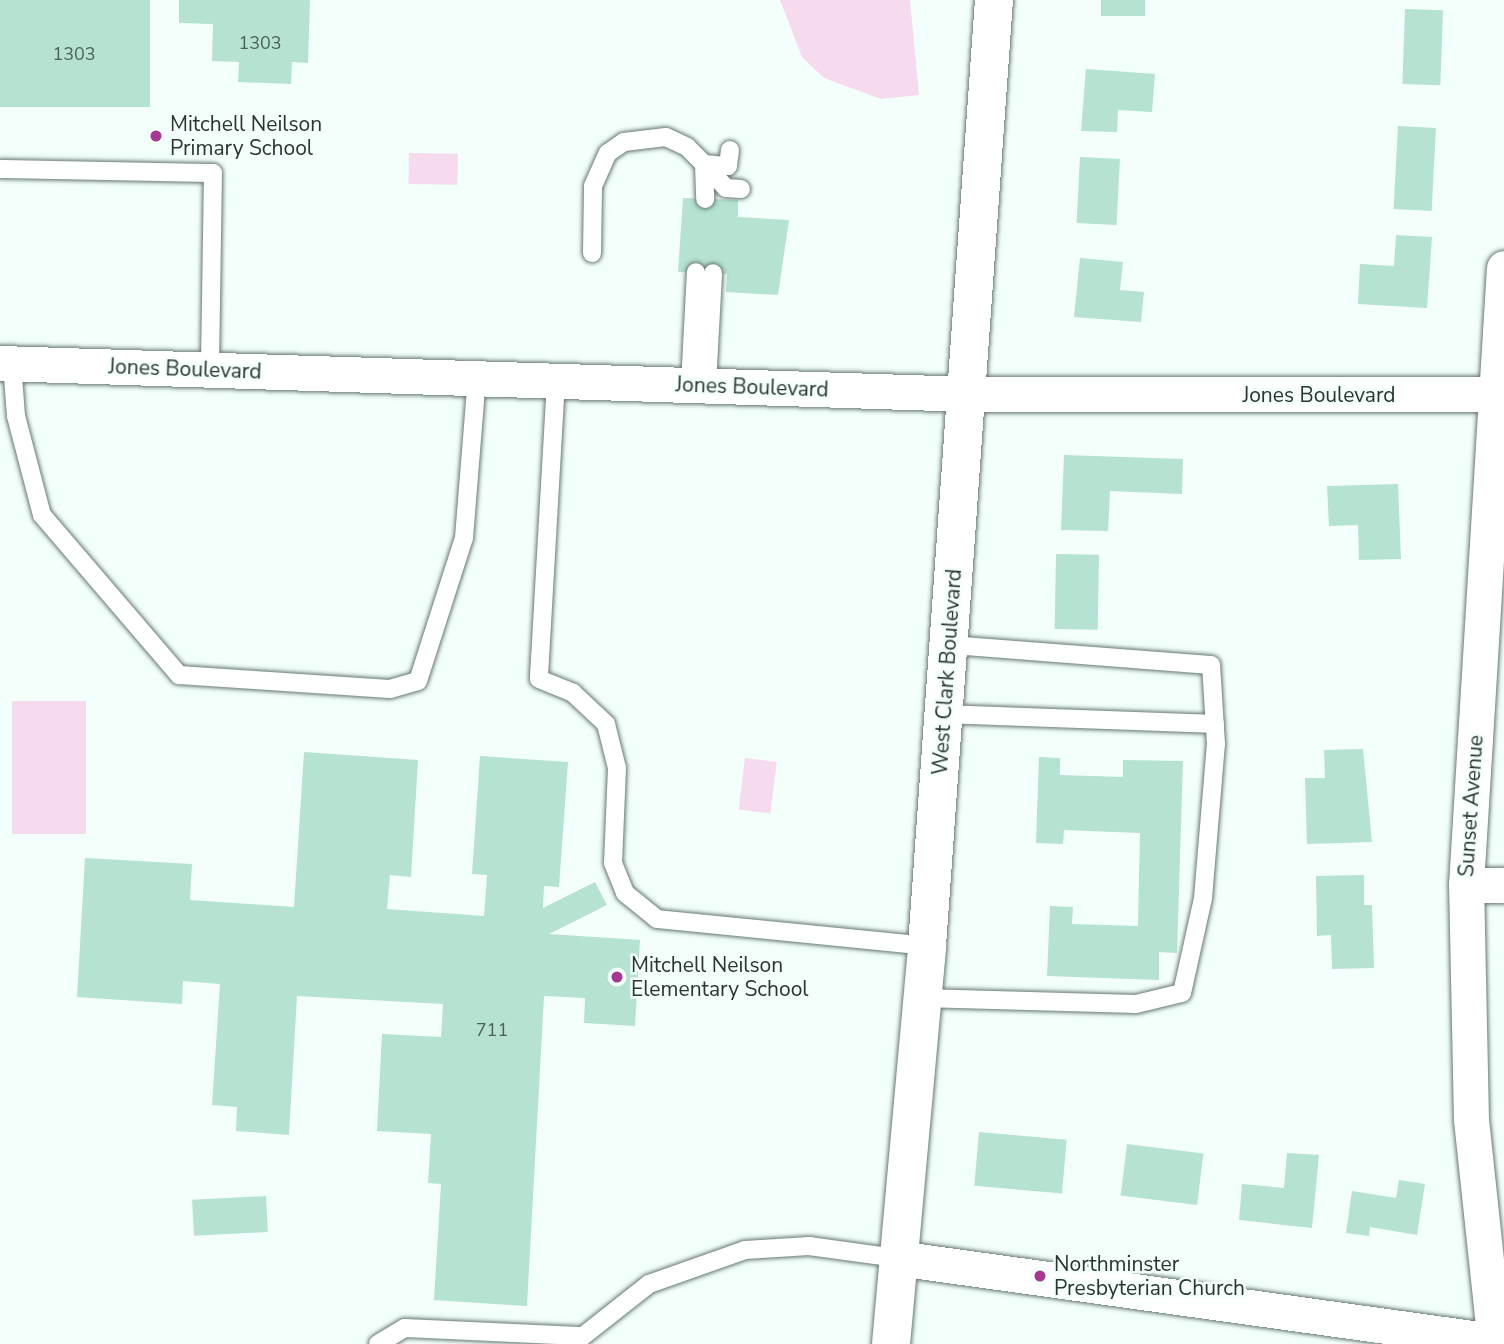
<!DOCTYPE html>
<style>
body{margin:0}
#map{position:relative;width:1504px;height:1344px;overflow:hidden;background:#f2fffa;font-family:"Nunito Sans",sans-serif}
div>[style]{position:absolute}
.green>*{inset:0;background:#f6daee;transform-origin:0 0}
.building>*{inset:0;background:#b5e2d1;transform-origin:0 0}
.roads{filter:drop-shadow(0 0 2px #667971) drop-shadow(0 0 2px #667971)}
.service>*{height:18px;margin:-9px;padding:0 9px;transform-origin:9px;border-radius:9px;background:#fff}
.minor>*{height:35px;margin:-17.5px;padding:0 17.5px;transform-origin:17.5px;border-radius:17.5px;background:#fff}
.tertiary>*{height:38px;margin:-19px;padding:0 19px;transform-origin:19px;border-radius:19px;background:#fff}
.dots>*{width:19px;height:19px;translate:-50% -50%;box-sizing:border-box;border:4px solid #f2fffa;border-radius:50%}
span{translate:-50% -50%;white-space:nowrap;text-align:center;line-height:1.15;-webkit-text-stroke:5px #f2fffa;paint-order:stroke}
.number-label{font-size:18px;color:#4e6059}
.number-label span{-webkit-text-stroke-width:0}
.poi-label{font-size:21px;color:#2c3431}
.left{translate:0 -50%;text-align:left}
.street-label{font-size:21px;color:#2c3431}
</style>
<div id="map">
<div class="green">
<i style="clip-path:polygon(780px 0,910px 0,919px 95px,881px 99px,824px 78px,802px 57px)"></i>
<i style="left:409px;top:153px;width:49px;height:31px;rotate:1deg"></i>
<i style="left:12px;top:701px;width:74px;height:133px"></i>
<i style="left:745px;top:758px;width:32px;height:52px;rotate:7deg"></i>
</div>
<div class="building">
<i style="left:0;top:0;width:150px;height:107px"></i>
<i style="clip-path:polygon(179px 0,310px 0,308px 63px,292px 62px,291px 84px,238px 82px,239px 62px,212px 61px,213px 24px,179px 23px)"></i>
<i style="left:1101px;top:0;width:44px;height:16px"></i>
<i style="left:1405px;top:9px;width:38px;height:75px;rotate:2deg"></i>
<i style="clip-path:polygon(1086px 69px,1155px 74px,1152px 112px,1118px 110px,1117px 132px,1081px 131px)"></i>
<i style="left:1398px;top:126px;width:38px;height:83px;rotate:3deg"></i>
<i style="left:1080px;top:157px;width:40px;height:66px;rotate:3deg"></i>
<i style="clip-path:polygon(683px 198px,738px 200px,738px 217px,789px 220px,778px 295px,726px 292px,727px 274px,678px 272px)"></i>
<i style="clip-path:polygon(1396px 235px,1432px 237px,1427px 308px,1358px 304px,1360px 264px,1394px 266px)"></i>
<i style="clip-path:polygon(1080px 258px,1123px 262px,1120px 290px,1144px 292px,1141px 322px,1074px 317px)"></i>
<i style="clip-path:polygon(1064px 455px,1183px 459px,1182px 494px,1110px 491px,1108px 531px,1061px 530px)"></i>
<i style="clip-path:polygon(1398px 484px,1401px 559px,1359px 560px,1358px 525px,1329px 526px,1327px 486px)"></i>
<i style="left:1056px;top:554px;width:43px;height:75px;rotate:1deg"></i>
<i style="clip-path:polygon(1363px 749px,1372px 842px,1307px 844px,1305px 778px,1325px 778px,1324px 750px)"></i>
<i style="clip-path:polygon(304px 752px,418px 760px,411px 877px,390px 875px,387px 909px,484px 916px,487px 875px,472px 874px,480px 756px,568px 762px,559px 887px,544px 886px,543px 908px,595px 882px,607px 905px,549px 934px,640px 940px,635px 1026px,584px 1023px,585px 998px,544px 996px,527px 1306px,434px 1300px,441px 1184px,428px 1183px,431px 1134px,377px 1131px,382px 1034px,441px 1037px,443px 1004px,297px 996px,289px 1135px,236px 1131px,237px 1107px,212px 1105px,220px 984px,183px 981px,182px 1004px,77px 997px,85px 858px,192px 864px,190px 900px,294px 907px)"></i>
<i style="clip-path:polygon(1039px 757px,1060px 758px,1060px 775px,1123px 777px,1123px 760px,1183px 761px,1177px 953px,1159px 952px,1159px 980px,1047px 976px,1050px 906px,1073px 907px,1072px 924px,1138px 926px,1140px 833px,1064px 830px,1063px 844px,1036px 843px)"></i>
<i style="clip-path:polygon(1364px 875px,1364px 905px,1372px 905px,1374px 968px,1332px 969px,1331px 935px,1317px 936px,1316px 876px)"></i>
<i style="left:979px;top:1132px;width:88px;height:54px;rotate:5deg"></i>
<i style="left:1127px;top:1144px;width:77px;height:52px;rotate:7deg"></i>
<i style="clip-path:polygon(1287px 1153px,1319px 1155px,1312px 1228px,1239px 1220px,1242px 1184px,1284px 1188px)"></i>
<i style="clip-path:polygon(1399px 1180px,1425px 1184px,1417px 1235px,1370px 1227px,1369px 1236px,1346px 1233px,1352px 1191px,1396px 1198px)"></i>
<i style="left:266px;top:1196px;width:36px;height:74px;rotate:87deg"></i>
</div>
<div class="roads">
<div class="service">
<i style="left:704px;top:164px;width:24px;rotate:5deg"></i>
<i style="left:728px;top:166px;width:16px;rotate:-83deg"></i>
<i style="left:0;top:169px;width:213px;rotate:1.1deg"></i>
<i style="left:213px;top:173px;width:197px;rotate:90.9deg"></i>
<i style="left:717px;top:178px;width:13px;rotate:48deg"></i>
<i style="left:726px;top:188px;width:15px;rotate:4deg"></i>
<i style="left:592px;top:253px;width:67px;rotate:-89.1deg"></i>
<i style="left:593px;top:186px;width:36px;rotate:-66deg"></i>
<i style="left:608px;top:153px;width:19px;rotate:-35deg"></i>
<i style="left:624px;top:142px;width:42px;rotate:-6.8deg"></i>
<i style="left:666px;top:137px;width:23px;rotate:25deg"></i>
<i style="left:687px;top:147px;width:24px;rotate:45deg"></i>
<i style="left:704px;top:164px;width:35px;rotate:88deg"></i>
<i style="left:12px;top:363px;width:53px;rotate:85.7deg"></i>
<i style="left:16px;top:416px;width:102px;rotate:75.3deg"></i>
<i style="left:42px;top:515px;width:211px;rotate:49.4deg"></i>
<i style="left:179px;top:675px;width:211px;rotate:3.8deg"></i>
<i style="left:390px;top:689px;width:29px;rotate:-16deg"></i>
<i style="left:418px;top:681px;width:150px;rotate:-72.2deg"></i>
<i style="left:464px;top:538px;width:161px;rotate:-85.4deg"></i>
<i style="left:556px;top:381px;width:298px;rotate:93.3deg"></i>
<i style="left:539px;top:679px;width:37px;rotate:22deg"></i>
<i style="left:573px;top:693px;width:45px;rotate:43.2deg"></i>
<i style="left:606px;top:724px;width:45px;rotate:76deg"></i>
<i style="left:617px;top:768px;width:95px;rotate:92.4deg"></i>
<i style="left:613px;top:863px;width:32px;rotate:68deg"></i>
<i style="left:625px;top:893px;width:41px;rotate:39.1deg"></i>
<i style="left:657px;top:919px;width:271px;rotate:5.7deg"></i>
<i style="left:690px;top:385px;width:113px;rotate:-87deg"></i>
<i style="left:707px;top:385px;width:112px;rotate:-86.9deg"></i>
<i style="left:944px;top:714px;width:271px;rotate:2.1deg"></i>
<i style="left:922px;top:998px;width:214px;rotate:1.6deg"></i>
<i style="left:1136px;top:1004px;width:47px;rotate:-13.4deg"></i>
<i style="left:1182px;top:993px;width:97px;rotate:-77.5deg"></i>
<i style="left:1203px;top:898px;width:155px;rotate:-85.2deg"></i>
<i style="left:1216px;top:744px;width:79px;rotate:-93.6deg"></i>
<i style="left:1211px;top:665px;width:263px;rotate:-175.6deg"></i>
<i style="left:378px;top:1344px;width:31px;rotate:-31deg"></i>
<i style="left:405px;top:1328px;width:174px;rotate:2.6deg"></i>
<i style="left:573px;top:1344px;width:97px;rotate:-38.3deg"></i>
<i style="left:649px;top:1284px;width:102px;rotate:-19.5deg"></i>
<i style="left:745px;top:1250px;width:64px;rotate:-3.6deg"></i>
<i style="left:809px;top:1246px;width:89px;rotate:7.8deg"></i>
</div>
<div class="minor">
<i style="left:0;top:363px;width:968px;rotate:1.83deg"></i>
<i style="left:968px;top:394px;width:536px"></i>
<i style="left:1466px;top:885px;width:38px"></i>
<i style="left:897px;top:1258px;width:603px;rotate:7.92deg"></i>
<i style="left:1495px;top:1344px;width:225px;rotate:-96.1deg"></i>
<i style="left:1471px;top:1120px;width:235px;rotate:-91.2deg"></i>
<i style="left:1466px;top:885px;width:618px;rotate:-86.48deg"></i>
</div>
<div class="tertiary">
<i style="left:891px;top:1344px;width:400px;rotate:-84.8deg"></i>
<i style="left:927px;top:946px;width:948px;rotate:-85.95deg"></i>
</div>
</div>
<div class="dots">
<i style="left:156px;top:136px;background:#a83793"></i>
<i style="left:617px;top:977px;background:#a83793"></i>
<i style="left:1040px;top:1276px;background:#a83793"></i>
</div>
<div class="number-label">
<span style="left:260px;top:43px">1303</span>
<span style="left:74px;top:54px">1303</span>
<span style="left:492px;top:1030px">711</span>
</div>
<div class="poi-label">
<span class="left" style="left:170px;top:136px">Mitchell Neilson<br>Primary School</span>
<span class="left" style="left:631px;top:977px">Mitchell Neilson<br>Elementary School</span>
<span class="left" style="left:1054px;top:1276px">Northminster<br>Presbyterian Church</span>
</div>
<div class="street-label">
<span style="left:185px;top:369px;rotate:2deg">Jones Boulevard</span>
<span style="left:752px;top:387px;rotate:2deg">Jones Boulevard</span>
<span style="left:1319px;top:395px">Jones Boulevard</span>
<span style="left:947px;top:672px;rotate:-86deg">West Clark Boulevard</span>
<span style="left:1471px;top:806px;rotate:-86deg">Sunset Avenue</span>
</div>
</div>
